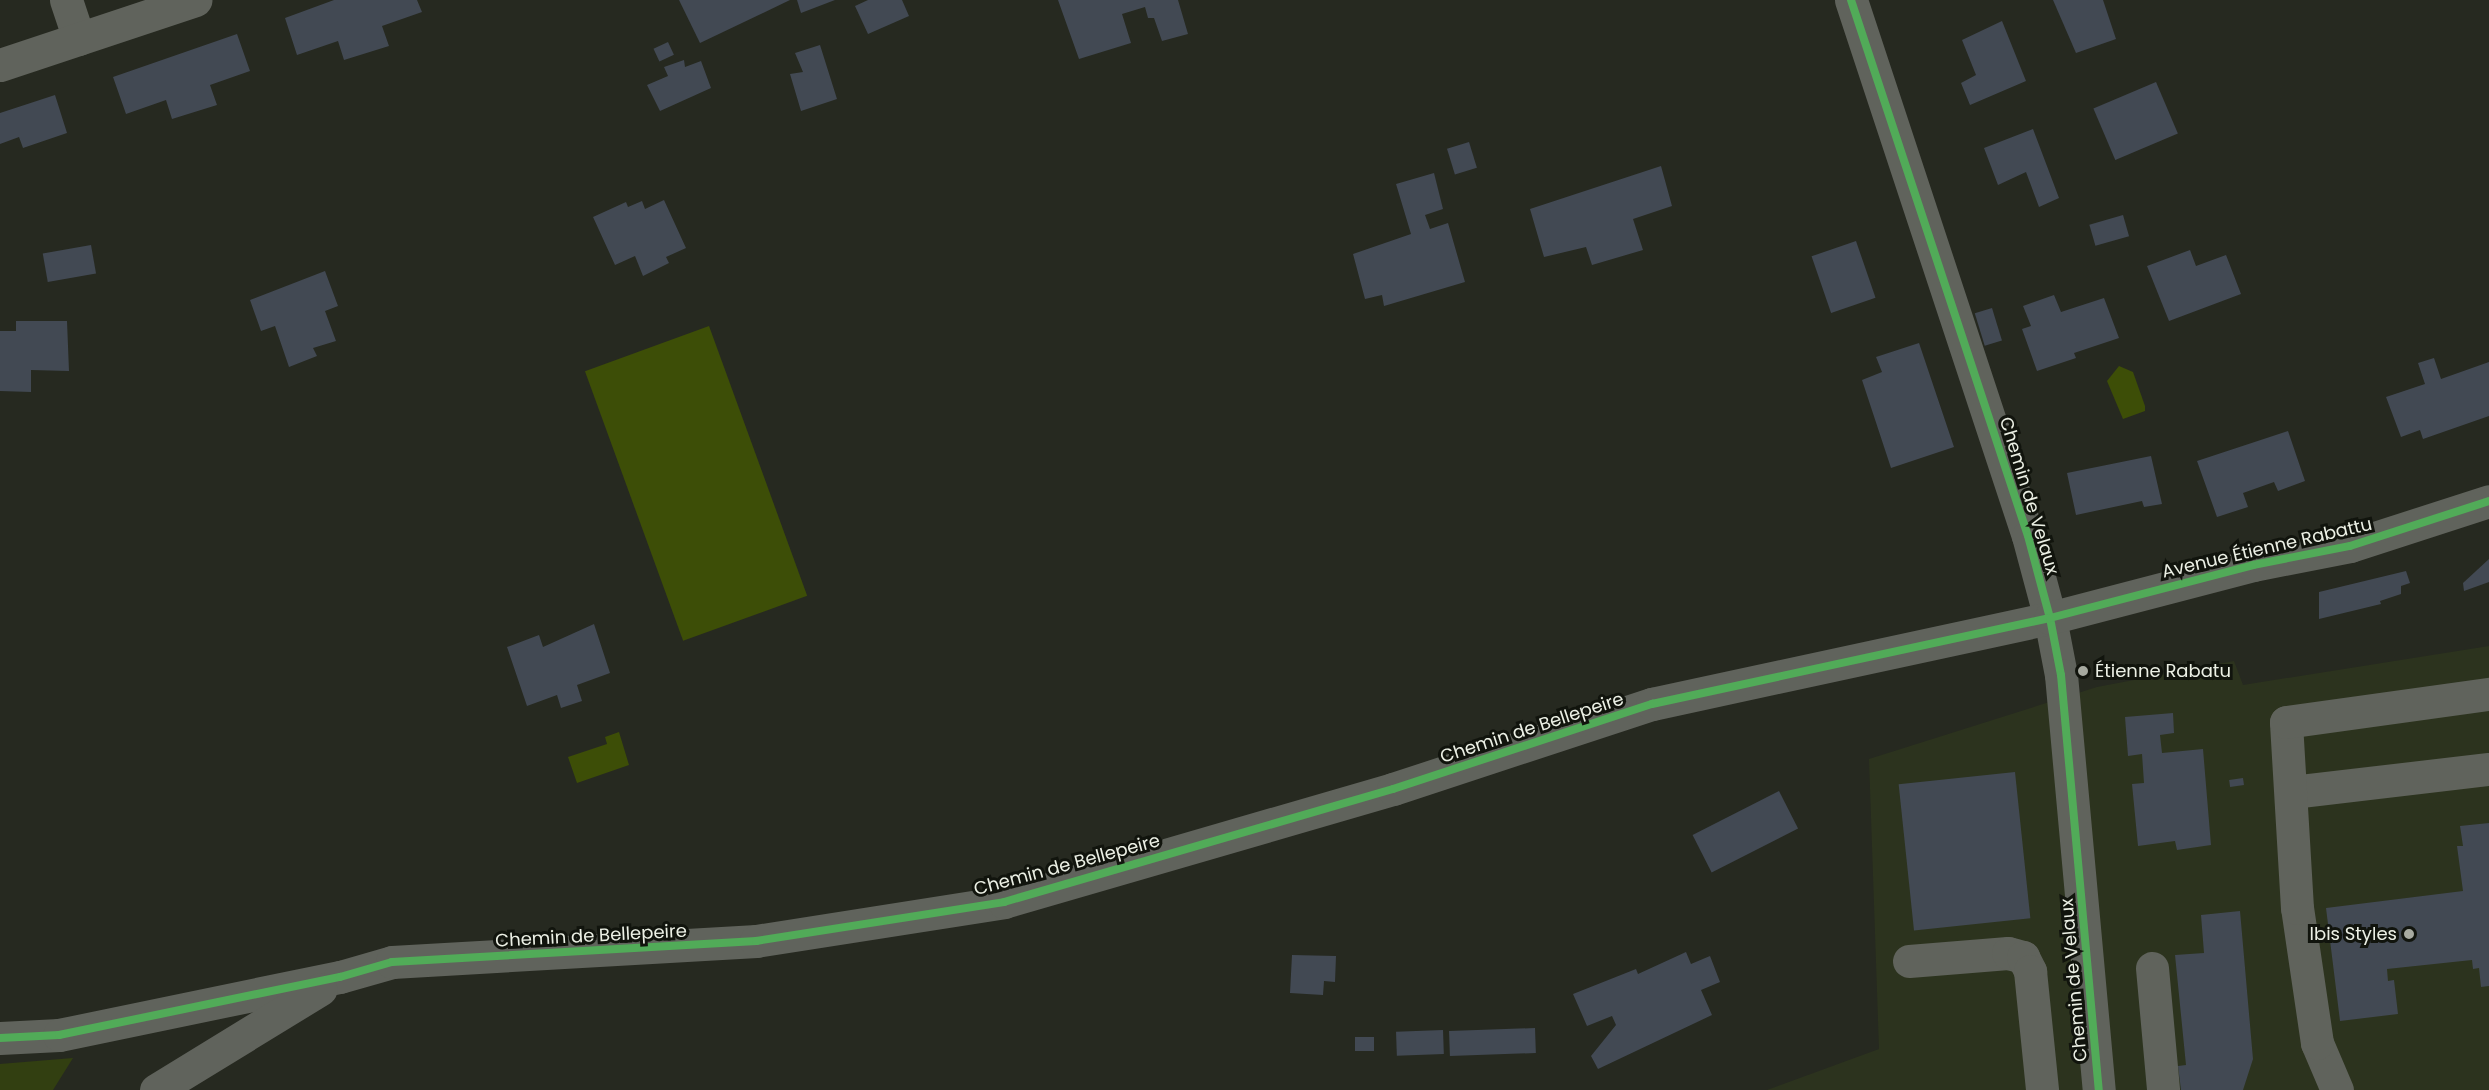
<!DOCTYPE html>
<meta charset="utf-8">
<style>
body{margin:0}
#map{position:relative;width:2489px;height:1090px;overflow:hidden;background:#262920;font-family:Poppins,sans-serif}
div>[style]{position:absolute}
.built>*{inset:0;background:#2c331e}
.green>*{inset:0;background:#323f11}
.water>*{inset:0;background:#3d4e07;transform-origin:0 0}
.building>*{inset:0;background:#424953;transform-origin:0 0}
.minor>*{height:33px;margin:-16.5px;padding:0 16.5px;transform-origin:16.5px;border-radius:16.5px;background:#60635c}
.cycleway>*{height:8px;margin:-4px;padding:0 4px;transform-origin:4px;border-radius:4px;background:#51ab58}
.dots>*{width:16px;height:16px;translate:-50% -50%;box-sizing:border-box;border:3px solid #11140d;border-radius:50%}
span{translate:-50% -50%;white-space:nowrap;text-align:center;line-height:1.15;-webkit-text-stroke:6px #11140d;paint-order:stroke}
.street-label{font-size:18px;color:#ecf0e5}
.poi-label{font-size:18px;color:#ecf0e5}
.left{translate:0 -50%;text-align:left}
.right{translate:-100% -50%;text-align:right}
</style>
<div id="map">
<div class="built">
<i style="clip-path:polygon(2489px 646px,2489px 1090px,1767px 1090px,1879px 1049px,1869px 759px,2097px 687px,2234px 661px,2243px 685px)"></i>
</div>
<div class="green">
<i style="clip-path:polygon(73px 1058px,53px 1090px,0 1090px,0 1064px)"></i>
</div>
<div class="water">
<i style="left:709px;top:326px;width:287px;height:132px;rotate:70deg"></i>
<i style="clip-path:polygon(2119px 366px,2133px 372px,2145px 406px,2145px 411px,2123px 419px,2107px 381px)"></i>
<i style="clip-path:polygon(619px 732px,629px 765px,577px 783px,568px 757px,607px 744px,605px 737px)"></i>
</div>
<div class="building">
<i style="clip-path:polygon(334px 0,417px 0,422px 12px,382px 26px,389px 46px,344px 60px,338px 41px,297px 55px,285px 18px)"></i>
<i style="clip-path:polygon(679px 0,790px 0,700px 43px)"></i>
<i style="clip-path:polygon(797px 0,835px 0,801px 13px)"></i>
<i style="clip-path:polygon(868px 0,902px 0,909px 16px,868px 34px,855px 6px)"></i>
<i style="clip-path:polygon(1058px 0,1178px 0,1188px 34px,1162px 41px,1154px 18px,1148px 18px,1145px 7px,1122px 14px,1131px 43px,1079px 59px)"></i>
<i style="clip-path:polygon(2053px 0,2103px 0,2116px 39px,2076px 53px)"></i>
<i style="clip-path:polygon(2002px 21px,2026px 81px,1970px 105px,1961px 83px,1976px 75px,1962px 40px)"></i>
<i style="clip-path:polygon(237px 34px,250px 71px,210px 85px,217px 105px,172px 119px,166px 100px,126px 114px,113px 77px)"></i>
<i style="left:668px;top:42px;width:14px;height:16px;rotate:65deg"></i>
<i style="clip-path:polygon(820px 45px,837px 99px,801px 111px,790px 74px,803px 72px,795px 53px)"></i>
<i style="clip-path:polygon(684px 60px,685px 67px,701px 61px,711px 88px,660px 111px,647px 85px,668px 76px,664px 67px)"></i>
<i style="left:2156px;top:82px;width:56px;height:68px;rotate:67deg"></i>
<i style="clip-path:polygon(55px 95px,67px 133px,23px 148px,19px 137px,0 144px,0 113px)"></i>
<i style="clip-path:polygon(2033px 129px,2059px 198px,2039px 207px,2026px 172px,1998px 185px,1984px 148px)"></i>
<i style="left:1469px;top:142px;width:27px;height:23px;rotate:73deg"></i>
<i style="clip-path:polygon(1661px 166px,1672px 206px,1633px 219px,1643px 250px,1592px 265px,1586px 247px,1544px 257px,1530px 209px)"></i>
<i style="clip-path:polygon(1434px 173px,1443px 209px,1425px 215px,1430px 229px,1448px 223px,1465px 282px,1384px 306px,1382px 295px,1365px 299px,1353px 254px,1411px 234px,1396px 184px)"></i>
<i style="clip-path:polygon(664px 200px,686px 248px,666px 257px,669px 263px,643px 276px,635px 256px,615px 265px,593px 217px,626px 202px,628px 207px,642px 201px,645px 209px)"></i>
<i style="left:2123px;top:215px;width:22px;height:35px;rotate:74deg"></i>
<i style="left:1856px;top:241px;width:60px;height:47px;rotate:71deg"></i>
<i style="left:91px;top:245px;width:29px;height:49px;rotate:80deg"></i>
<i style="clip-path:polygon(2190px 250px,2196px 266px,2226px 255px,2241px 294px,2169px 321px,2147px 266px)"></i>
<i style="clip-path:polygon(325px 271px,338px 306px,325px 311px,336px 341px,313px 348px,317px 356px,289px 367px,275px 326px,261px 331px,250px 300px)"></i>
<i style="clip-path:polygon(2054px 295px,2061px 312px,2104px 298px,2119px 338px,2074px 353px,2076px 358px,2037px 371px,2022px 329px,2031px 326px,2023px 306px)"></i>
<i style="left:1992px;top:308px;width:34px;height:18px;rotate:73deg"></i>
<i style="clip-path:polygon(16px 321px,67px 321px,69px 371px,31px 370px,31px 392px,0 391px,0 331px,16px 331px)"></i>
<i style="clip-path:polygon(1919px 343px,1954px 447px,1891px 468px,1862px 380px,1882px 372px,1876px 357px)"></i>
<i style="clip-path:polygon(2434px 358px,2441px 379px,2489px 362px,2489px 416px,2423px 439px,2420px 430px,2401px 437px,2386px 397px,2425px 384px,2418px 363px)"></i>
<i style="clip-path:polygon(2288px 431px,2305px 481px,2278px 491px,2274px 482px,2243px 493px,2248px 507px,2217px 517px,2197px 461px)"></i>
<i style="clip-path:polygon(2151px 456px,2162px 504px,2144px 507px,2142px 501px,2076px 515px,2067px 473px)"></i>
<i style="clip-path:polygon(2489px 559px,2489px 582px,2464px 591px,2463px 583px)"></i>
<i style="clip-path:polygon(2406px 571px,2410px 583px,2401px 586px,2401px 594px,2380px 601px,2381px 604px,2319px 619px,2319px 592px)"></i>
<i style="clip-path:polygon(594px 624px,610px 673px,577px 685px,582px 701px,561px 708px,557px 695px,527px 706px,507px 647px,539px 635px,543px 647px)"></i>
<i style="clip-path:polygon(2173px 713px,2174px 733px,2160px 735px,2162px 753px,2203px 749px,2211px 845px,2177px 850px,2175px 841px,2138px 846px,2132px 784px,2144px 783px,2142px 754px,2128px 756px,2125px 717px)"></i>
<i style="left:2015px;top:772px;width:147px;height:117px;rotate:84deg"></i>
<i style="left:2243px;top:778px;width:7px;height:14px;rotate:82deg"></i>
<i style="left:1779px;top:791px;width:42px;height:97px;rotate:63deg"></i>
<i style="clip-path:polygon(2489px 823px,2489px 986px,2481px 987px,2479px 968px,2473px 969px,2472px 960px,2387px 969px,2388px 981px,2394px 980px,2398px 1014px,2340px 1021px,2326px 908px,2463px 891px,2457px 846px,2463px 846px,2460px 826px)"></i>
<i style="clip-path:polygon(2240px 911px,2253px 1059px,2243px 1090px,2181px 1090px,2178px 1066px,2186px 1065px,2175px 955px,2204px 953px,2201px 915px)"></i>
<i style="clip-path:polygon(1686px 952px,1691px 964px,1710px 956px,1720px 982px,1701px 990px,1712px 1015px,1598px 1069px,1591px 1056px,1616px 1025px,1612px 1016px,1587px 1026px,1573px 994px,1636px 969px,1638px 974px)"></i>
<i style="clip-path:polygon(1292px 955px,1336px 956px,1335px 982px,1324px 981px,1323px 995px,1290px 993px)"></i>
<i style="left:1535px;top:1028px;width:25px;height:86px;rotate:88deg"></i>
<i style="left:1443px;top:1030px;width:24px;height:47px;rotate:88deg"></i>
<i style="left:1355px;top:1037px;width:19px;height:14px"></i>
</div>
<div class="minor">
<i style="left:66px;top:0;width:41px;rotate:71.6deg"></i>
<i style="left:1851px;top:0;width:564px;rotate:71.73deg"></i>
<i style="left:2028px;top:536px;width:85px;rotate:75deg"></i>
<i style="left:2050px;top:618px;width:58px;rotate:79.1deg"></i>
<i style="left:2061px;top:675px;width:417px;rotate:84.8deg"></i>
<i style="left:0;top:65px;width:206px;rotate:-18.4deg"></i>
<i style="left:2292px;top:792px;width:198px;rotate:-6.7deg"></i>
<i style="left:1909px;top:961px;width:99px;rotate:-4.6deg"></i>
<i style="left:2008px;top:953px;width:16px;rotate:15deg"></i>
<i style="left:2023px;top:957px;width:16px;rotate:63deg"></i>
<i style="left:2030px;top:971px;width:120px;rotate:84.2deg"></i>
<i style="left:2152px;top:968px;width:122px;rotate:84.8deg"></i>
<i style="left:0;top:1038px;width:59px;rotate:-2.9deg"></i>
<i style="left:59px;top:1035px;width:287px;rotate:-11.7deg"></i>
<i style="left:340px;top:977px;width:54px;rotate:-16.1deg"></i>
<i style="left:392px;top:962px;width:365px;rotate:-3.3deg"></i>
<i style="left:756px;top:941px;width:251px;rotate:-8.9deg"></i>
<i style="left:1004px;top:902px;width:405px;rotate:-16.2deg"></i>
<i style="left:1393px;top:789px;width:273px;rotate:-18.2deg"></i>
<i style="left:1652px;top:704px;width:407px;rotate:-12.2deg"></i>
<i style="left:2050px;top:618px;width:210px;rotate:-14.6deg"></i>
<i style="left:2253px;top:565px;width:99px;rotate:-11.1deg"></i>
<i style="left:2350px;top:546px;width:146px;rotate:-17.9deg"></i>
<i style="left:156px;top:1090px;width:193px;rotate:-31.5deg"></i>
<i style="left:2337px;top:1090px;width:51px;rotate:-113.1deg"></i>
<i style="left:2317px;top:1043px;width:136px;rotate:-98.4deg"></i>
<i style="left:2297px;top:908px;width:186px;rotate:-93.4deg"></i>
<i style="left:2286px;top:722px;width:205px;rotate:-7.9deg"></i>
</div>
<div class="cycleway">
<i style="left:1851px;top:0;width:564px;rotate:71.73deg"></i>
<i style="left:2028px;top:536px;width:85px;rotate:75deg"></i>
<i style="left:2050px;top:618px;width:58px;rotate:79.1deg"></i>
<i style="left:2061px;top:675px;width:417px;rotate:84.8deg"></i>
<i style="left:0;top:1038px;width:59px;rotate:-2.9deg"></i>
<i style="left:59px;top:1035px;width:287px;rotate:-11.7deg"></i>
<i style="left:340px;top:977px;width:54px;rotate:-16.1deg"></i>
<i style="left:392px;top:962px;width:365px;rotate:-3.3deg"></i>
<i style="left:756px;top:941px;width:251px;rotate:-8.9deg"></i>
<i style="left:1004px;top:902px;width:405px;rotate:-16.2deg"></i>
<i style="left:1393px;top:789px;width:273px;rotate:-18.2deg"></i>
<i style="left:1652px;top:704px;width:407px;rotate:-12.2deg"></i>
<i style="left:2050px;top:618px;width:210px;rotate:-14.6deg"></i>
<i style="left:2253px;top:565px;width:99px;rotate:-11.1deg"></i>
<i style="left:2350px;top:546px;width:146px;rotate:-17.9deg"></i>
</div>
<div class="dots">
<i style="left:2083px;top:671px;background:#a7aaa0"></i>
<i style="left:2409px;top:934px;background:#a7aaa0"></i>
</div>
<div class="street-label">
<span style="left:2029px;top:496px;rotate:73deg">Chemin de Velaux</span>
<span style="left:2267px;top:548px;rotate:-13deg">Avenue Étienne Rabattu</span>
<span style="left:1532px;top:728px;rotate:-18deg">Chemin de Bellepeire</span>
<span style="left:1067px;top:865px;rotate:-15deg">Chemin de Bellepeire</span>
<span style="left:591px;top:936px;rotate:-3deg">Chemin de Bellepeire</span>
<span style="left:2074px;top:980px;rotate:-95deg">Chemin de Velaux</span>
</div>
<div class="poi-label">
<span class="left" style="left:2095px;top:671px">Étienne Rabatu</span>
<span class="right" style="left:2397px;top:934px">Ibis Styles</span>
</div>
</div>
